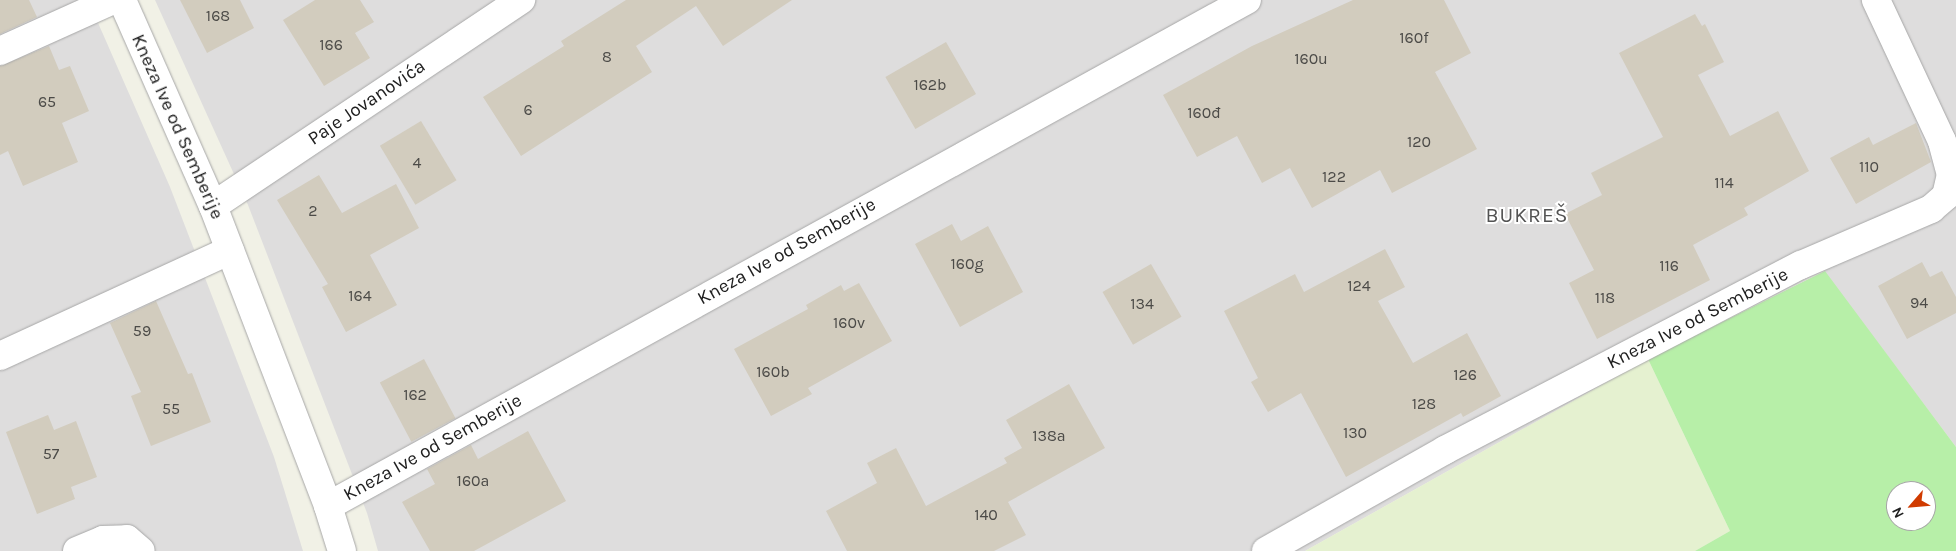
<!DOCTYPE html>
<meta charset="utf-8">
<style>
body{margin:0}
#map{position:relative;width:1956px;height:551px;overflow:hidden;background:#f1f1e6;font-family:Karla,sans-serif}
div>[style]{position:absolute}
.residential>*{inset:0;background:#dedddd}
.farmland>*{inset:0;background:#e5f1d0}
.grass>*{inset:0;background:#b7efa8}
.building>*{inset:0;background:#d2ccbe;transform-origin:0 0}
.roads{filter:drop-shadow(0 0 1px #a7a7a7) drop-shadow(0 0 1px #a7a7a7)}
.minor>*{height:28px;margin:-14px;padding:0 14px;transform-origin:14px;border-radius:14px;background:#fff}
.tertiary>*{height:28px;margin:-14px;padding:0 14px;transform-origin:14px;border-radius:14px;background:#fff}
span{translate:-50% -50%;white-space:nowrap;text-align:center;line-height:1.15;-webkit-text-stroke:4px #fff;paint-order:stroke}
.number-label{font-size:16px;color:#4c4b48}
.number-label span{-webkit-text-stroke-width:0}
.street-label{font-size:19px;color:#202020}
.quarter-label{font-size:21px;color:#535353;letter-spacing:1px}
.north{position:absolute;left:1886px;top:481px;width:50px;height:50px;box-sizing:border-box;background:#fff;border:1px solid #a6a6a6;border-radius:50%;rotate:243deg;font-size:14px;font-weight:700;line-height:20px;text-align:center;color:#202020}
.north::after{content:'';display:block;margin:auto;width:18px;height:22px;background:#d03b00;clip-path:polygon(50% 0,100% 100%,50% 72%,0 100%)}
</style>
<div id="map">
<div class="residential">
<i style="clip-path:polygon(0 0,88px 0,170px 187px,274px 457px,303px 551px,0 551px)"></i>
<i style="clip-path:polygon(155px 0,1956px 0,1956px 447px,1824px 271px,1648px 359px,1305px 551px,378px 551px,367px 513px,248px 205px)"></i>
</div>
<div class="farmland">
<i style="clip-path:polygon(1648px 359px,1730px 531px,1695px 551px,1305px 551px)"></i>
</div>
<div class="grass">
<i style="clip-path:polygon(evenodd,1825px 271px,1956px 447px,1956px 551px,1695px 551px,1730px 531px,1648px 359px,1825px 271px,1896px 491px,1926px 491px,1926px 521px,1896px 521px,1896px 491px)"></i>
</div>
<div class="building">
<i style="clip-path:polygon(0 0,29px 0,37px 17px,0 34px)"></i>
<i style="clip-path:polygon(180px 0,240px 0,254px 28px,207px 53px)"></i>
<i style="clip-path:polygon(315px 0,360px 0,374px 22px,355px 33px,370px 58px,324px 86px,283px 20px)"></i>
<i style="clip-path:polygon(626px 0,792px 0,723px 46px,696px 6px,636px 46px,652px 72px,521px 156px,483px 97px,564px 46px,561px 41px)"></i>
<i style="clip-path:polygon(1353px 0,1444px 0,1471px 53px,1435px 72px,1477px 149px,1392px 193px,1380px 170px,1312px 208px,1290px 168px,1262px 183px,1237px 136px,1197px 157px,1163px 95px,1252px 46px)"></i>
<i style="clip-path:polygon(1695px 14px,1702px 26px,1705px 24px,1724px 62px,1698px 75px,1730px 136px,1778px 111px,1809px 171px,1744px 208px,1748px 215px,1693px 245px,1710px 280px,1597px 339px,1569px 283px,1594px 270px,1565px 214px,1602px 195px,1591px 173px,1663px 137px,1619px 53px)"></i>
<i style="left:946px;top:42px;width:60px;height:70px;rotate:60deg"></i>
<i style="clip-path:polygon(49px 46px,59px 70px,70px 66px,89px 111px,62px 123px,78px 162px,23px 186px,8px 151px,0 155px,0 66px)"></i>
<i style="left:421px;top:121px;width:69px;height:48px;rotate:59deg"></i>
<i style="clip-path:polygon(1916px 123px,1931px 162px,1856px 204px,1830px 158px,1869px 137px,1873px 145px)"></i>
<i style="clip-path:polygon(319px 175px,342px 213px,396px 184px,419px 228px,370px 255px,397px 305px,346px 332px,322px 287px,328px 284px,277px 200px)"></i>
<i style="clip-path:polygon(952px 224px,961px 241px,988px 226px,1023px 292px,960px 327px,915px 244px)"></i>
<i style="clip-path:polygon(1385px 249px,1405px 287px,1378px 301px,1413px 363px,1467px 333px,1501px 396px,1463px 417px,1461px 413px,1346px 477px,1301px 393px,1268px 412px,1251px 382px,1258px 378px,1224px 311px,1295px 274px,1304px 292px)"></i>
<i style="clip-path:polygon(1922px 262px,1930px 277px,1942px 271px,1956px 297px,1956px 313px,1907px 339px,1878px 286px)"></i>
<i style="left:1151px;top:264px;width:61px;height:56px;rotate:60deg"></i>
<i style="clip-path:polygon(859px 283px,892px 341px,808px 388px,812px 394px,771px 416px,734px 349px,808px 309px,806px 305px,841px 285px,844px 291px)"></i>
<i style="clip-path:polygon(156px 301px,188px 374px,192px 373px,211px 422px,151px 446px,131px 396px,141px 392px,110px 323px)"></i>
<i style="left:424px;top:359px;width:67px;height:50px;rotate:62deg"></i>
<i style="clip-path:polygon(1069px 384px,1105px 448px,1008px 502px,1026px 535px,994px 551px,847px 551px,826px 511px,877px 483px,867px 463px,896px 448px,926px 506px,1007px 463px,1004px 458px,1022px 448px,1006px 420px)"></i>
<i style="clip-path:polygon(48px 415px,54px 430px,76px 421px,97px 477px,71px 487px,75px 499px,37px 514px,6px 432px)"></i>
<i style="clip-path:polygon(528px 431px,566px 501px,474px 551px,430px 551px,402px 502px,435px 484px,427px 469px,471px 445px,478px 459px)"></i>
</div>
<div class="roads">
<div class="minor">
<i style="left:0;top:51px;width:124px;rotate:-24.3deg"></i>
<i style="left:213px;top:206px;width:371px;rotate:-33.8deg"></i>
<i style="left:0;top:356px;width:253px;rotate:-24.7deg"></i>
<i style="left:328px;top:506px;width:1049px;rotate:-28.84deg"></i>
<i style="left:77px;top:551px;width:28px;rotate:-23deg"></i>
<i style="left:103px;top:540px;width:24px;rotate:-2deg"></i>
<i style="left:127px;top:539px;width:18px;rotate:41deg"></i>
<i style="left:1266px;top:551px;width:206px;rotate:-29.4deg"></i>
<i style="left:1445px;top:450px;width:401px;rotate:-27.5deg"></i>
<i style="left:1801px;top:265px;width:142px;rotate:-23.3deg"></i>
<i style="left:1931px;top:209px;width:20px;rotate:-41deg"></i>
<i style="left:1946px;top:196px;width:22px;rotate:-77deg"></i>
<i style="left:1951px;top:175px;width:35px;rotate:-105deg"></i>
<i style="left:1942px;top:141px;width:156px;rotate:-115.1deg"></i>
</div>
<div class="tertiary">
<i style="left:122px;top:0;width:225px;rotate:66.2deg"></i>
<i style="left:213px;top:206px;width:321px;rotate:69deg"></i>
<i style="left:328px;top:506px;width:47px;rotate:72.7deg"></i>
</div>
</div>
<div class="number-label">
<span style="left:218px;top:16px">168</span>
<span style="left:1414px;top:38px">160f</span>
<span style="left:331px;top:45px">166</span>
<span style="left:607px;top:57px">8</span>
<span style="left:1311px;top:59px">160u</span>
<span style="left:930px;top:85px">162b</span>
<span style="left:47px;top:102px">65</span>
<span style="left:528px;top:110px">6</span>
<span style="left:1204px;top:113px">160đ</span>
<span style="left:1419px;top:142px">120</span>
<span style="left:417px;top:163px">4</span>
<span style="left:1869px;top:167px">110</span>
<span style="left:1334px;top:177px">122</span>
<span style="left:1724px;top:183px">114</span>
<span style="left:313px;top:211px">2</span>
<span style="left:967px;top:264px">160g</span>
<span style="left:1669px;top:266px">116</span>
<span style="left:1359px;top:286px">124</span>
<span style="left:360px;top:296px">164</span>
<span style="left:1605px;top:298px">118</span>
<span style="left:1919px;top:303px">94</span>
<span style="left:1142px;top:304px">134</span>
<span style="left:849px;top:323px">160v</span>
<span style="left:142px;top:331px">59</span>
<span style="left:773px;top:372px">160b</span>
<span style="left:1465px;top:375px">126</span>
<span style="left:415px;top:395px">162</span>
<span style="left:1424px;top:404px">128</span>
<span style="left:171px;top:409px">55</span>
<span style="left:1355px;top:433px">130</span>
<span style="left:1049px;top:436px">138a</span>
<span style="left:51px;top:454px">57</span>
<span style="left:473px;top:481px">160a</span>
<span style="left:986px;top:515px">140</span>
</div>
<div class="street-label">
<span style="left:367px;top:103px;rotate:-34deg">Paje Jovanovića</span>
<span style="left:177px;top:127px;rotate:66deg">Kneza Ive od Semberije</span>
<span style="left:787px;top:252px;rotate:-29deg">Kneza Ive od Semberije</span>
<span style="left:1698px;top:319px;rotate:-27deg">Kneza Ive od Semberije</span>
<span style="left:433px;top:448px;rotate:-29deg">Kneza Ive od Semberije</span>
</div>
<div class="quarter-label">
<span style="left:1527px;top:215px">BUKREŠ</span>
</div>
<div class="north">N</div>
</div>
